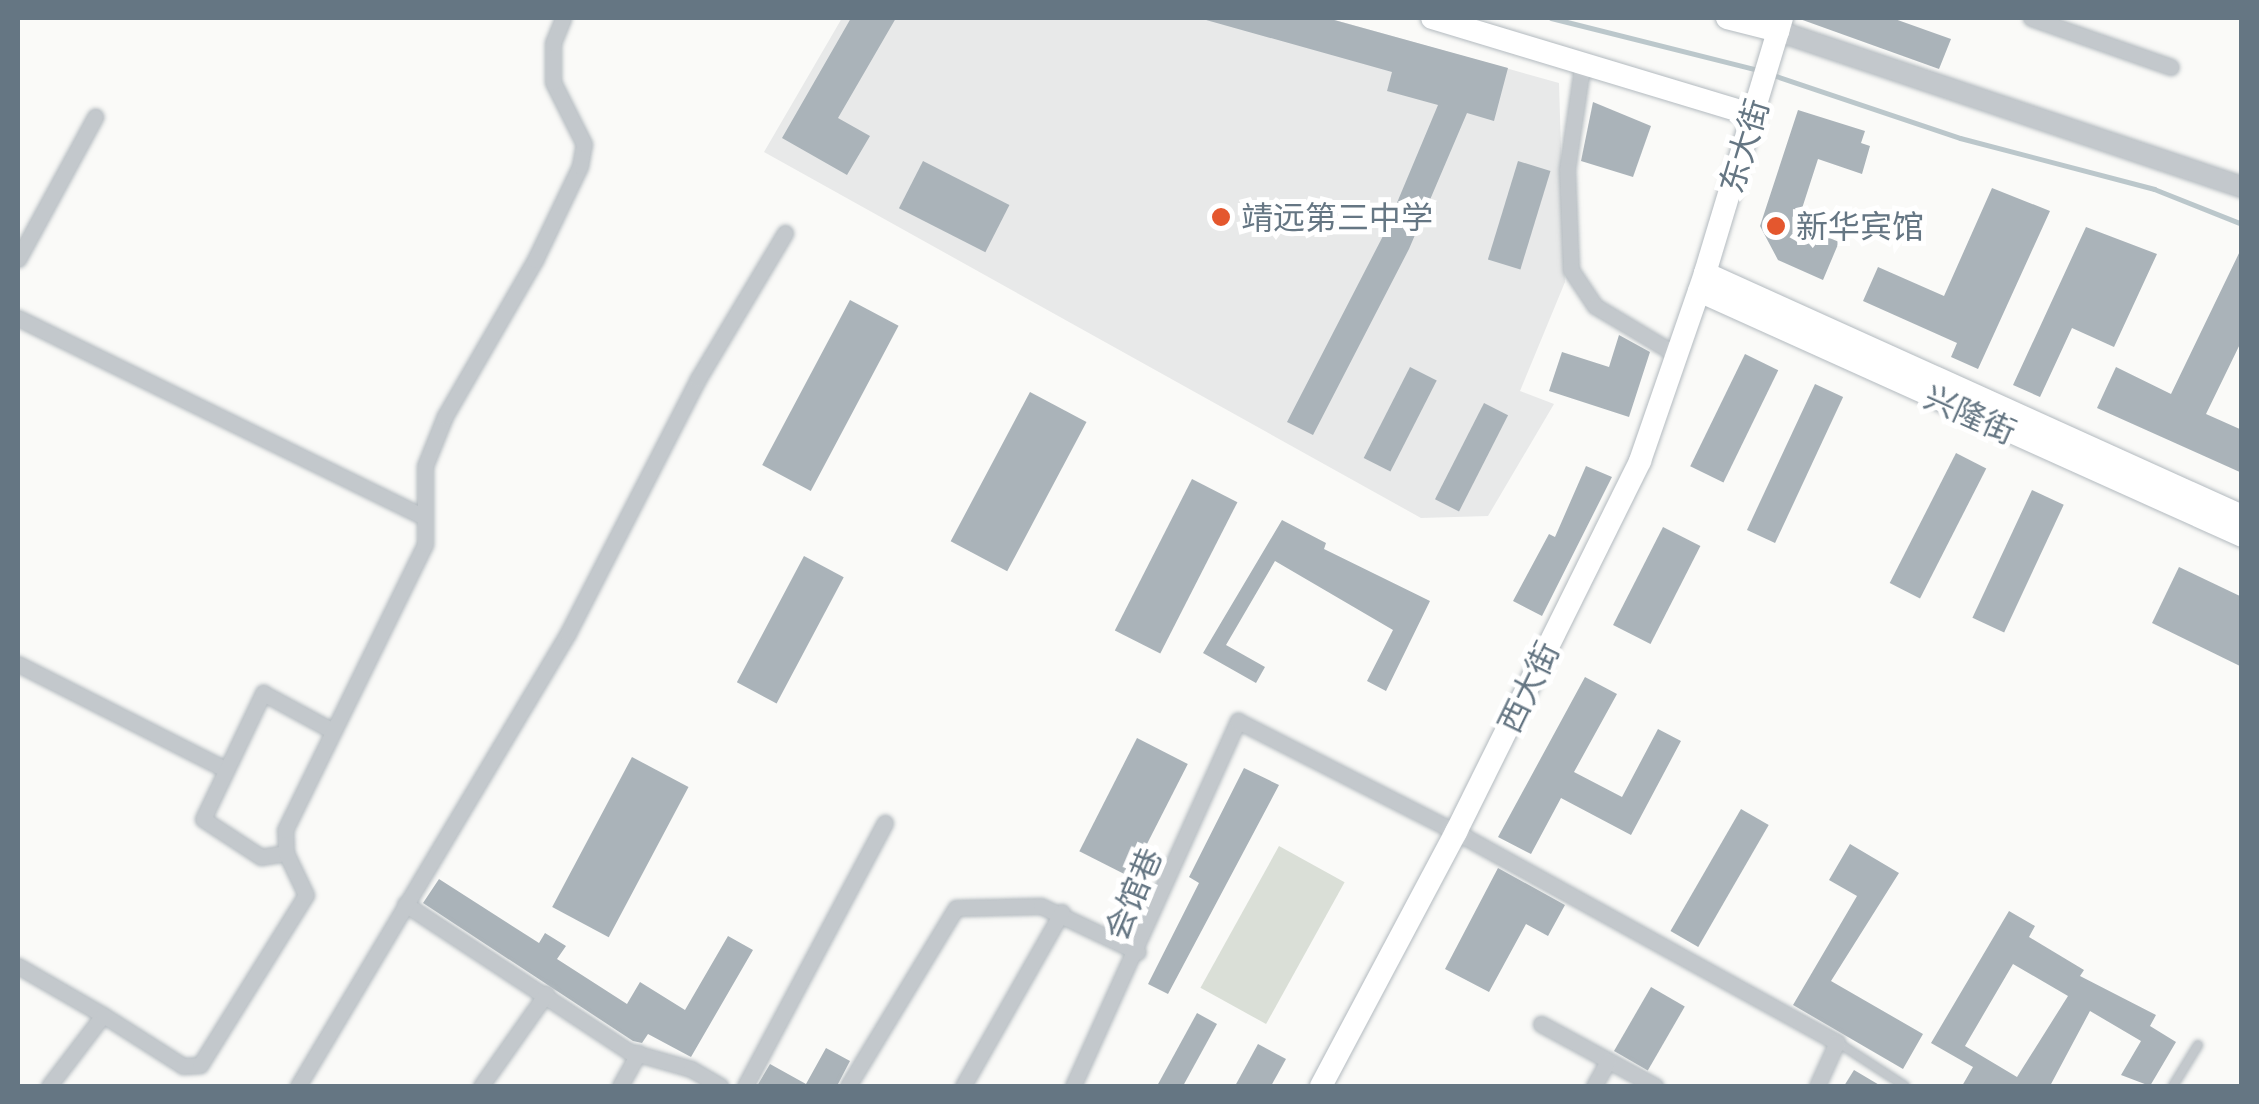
<!DOCTYPE html>
<meta charset="utf-8">
<style>
body{margin:0}
#map{position:relative;width:2259px;height:1104px;overflow:hidden;background:#fafaf8;font-family:"PT Sans","Noto Sans SC",sans-serif}
div>[style]{position:absolute}
.built>*{inset:0;background:#e8e9e9}
.green>*{inset:0;background:#dadfd7;transform-origin:0 0}
.stream>*{height:5px;margin:-2.5px;padding:0 2.5px;transform-origin:2.5px;border-radius:2.5px;background:#bbc7cb}
.building>*{inset:0;background:#aab3b9;transform-origin:0 0}
.roads{filter:drop-shadow(0 0 2px #b3babf) drop-shadow(0 0 2px #b3babf)}
.service>*{height:8px;margin:-4px;padding:0 4px;transform-origin:4px;border-radius:4px;background:#c3c8cc}
.minor>*{height:15px;margin:-7.5px;padding:0 7.5px;transform-origin:7.5px;border-radius:7.5px;background:#c3c8cc}
.tertiary>*{height:20px;margin:-10px;padding:0 10px;transform-origin:10px;border-radius:10px;background:#c3c8cc}
.secondary>*{height:22px;margin:-11px;padding:0 11px;transform-origin:11px;border-radius:11px;background:#fff}
.dots>*{width:28px;height:28px;translate:-50% -50%;box-sizing:border-box;border:5px solid #fff;border-radius:50%}
span{translate:-50% -50%;white-space:nowrap;text-align:center;line-height:1.15;-webkit-text-stroke:10px #fff;paint-order:stroke}
.street-label{font-size:32px;color:#657683}
.poi-label{font-size:32px;color:#657683}
.left{translate:0 -50%;text-align:left}
.frame{position:absolute;inset:0;border:20px solid #657683;pointer-events:none}
</style>
<div id="map">
<div class="built">
<i style="clip-path:polygon(842px 18px,1328px 18px,1559px 83px,1565px 282px,1520px 391px,1554px 404px,1488px 516px,1421px 518px,764px 152px)"></i>
</div>
<div class="green">
<i style="left:1279px;top:846px;width:75px;height:162px;rotate:29deg"></i>
</div>
<div class="stream">
<i style="left:1551px;top:18px;width:213px;rotate:14.1deg"></i>
<i style="left:1773px;top:75px;width:197px;rotate:18.6deg"></i>
<i style="left:1960px;top:138px;width:201px;rotate:14.7deg"></i>
<i style="left:2154px;top:189px;width:95px;rotate:21.7deg"></i>
</div>
<div class="building">
<i style="clip-path:polygon(851px 18px,896px 18px,838px 118px,870px 136px,847px 175px,782px 138px)"></i>
<i style="clip-path:polygon(1199px 18px,1327px 18px,1508px 68px,1494px 121px,1467px 113px,1409px 249px,1313px 435px,1287px 422px,1383px 236px,1438px 105px,1387px 91px,1392px 72px)"></i>
<i style="clip-path:polygon(1797px 18px,1892px 18px,1951px 39px,1939px 69px)"></i>
<i style="clip-path:polygon(1593px 102px,1651px 126px,1633px 177px,1581px 161px)"></i>
<i style="clip-path:polygon(1798px 110px,1865px 131px,1861px 143px,1870px 146px,1862px 174px,1818px 159px,1797px 224px,1839px 242px,1823px 280px,1778px 260px,1760px 226px)"></i>
<i style="left:923px;top:161px;width:97px;height:53px;rotate:27deg"></i>
<i style="left:1518px;top:161px;width:34px;height:103px;rotate:17deg"></i>
<i style="clip-path:polygon(1992px 188px,2050px 211px,1978px 369px,1951px 357px,1957px 343px,1863px 301px,1878px 267px,1944px 296px)"></i>
<i style="clip-path:polygon(2086px 227px,2157px 254px,2114px 347px,2072px 328px,2040px 397px,2013px 385px)"></i>
<i style="clip-path:polygon(2242px 247px,2242px 340px,2206px 414px,2242px 430px,2242px 473px,2097px 408px,2116px 367px,2171px 394px)"></i>
<i style="left:850px;top:300px;width:55px;height:187px;rotate:28deg"></i>
<i style="clip-path:polygon(1619px 335px,1650px 352px,1629px 417px,1549px 391px,1562px 352px,1609px 367px)"></i>
<i style="left:1745px;top:354px;width:37px;height:125px;rotate:26deg"></i>
<i style="left:1410px;top:367px;width:30px;height:102px;rotate:27deg"></i>
<i style="left:1815px;top:384px;width:31px;height:161px;rotate:25deg"></i>
<i style="left:1030px;top:392px;width:64px;height:169px;rotate:28deg"></i>
<i style="left:1484px;top:403px;width:27px;height:108px;rotate:27deg"></i>
<i style="left:1956px;top:453px;width:34px;height:146px;rotate:27deg"></i>
<i style="clip-path:polygon(1586px 466px,1612px 477px,1542px 616px,1513px 601px,1549px 534px,1555px 537px)"></i>
<i style="left:1192px;top:479px;width:51px;height:170px;rotate:27deg"></i>
<i style="left:2032px;top:490px;width:35px;height:141px;rotate:25deg"></i>
<i style="clip-path:polygon(1282px 520px,1326px 543px,1324px 549px,1430px 601px,1386px 691px,1367px 681px,1393px 630px,1275px 561px,1226px 645px,1265px 667px,1256px 683px,1203px 653px)"></i>
<i style="left:1663px;top:527px;width:42px;height:110px;rotate:27deg"></i>
<i style="left:804px;top:556px;width:45px;height:143px;rotate:28deg"></i>
<i style="clip-path:polygon(2179px 567px,2242px 597px,2242px 667px,2152px 623px)"></i>
<i style="clip-path:polygon(1585px 677px,1617px 694px,1574px 772px,1622px 797px,1658px 729px,1681px 741px,1631px 835px,1561px 798px,1531px 854px,1498px 837px)"></i>
<i style="left:1137px;top:738px;width:57px;height:127px;rotate:27deg"></i>
<i style="left:632px;top:757px;width:64px;height:170px;rotate:28deg"></i>
<i style="clip-path:polygon(1244px 768px,1279px 785px,1168px 994px,1148px 984px,1199px 883px,1189px 877px)"></i>
<i style="left:1741px;top:809px;width:32px;height:141px;rotate:30deg"></i>
<i style="clip-path:polygon(1850px 844px,1899px 873px,1831px 981px,1923px 1034px,1903px 1069px,1793px 1005px,1857px 896px,1829px 880px)"></i>
<i style="clip-path:polygon(1498px 868px,1565px 905px,1548px 936px,1526px 924px,1489px 992px,1445px 969px)"></i>
<i style="clip-path:polygon(439px 879px,539px 943px,545px 933px,566px 946px,557px 959px,627px 1004px,640px 982px,685px 1010px,728px 936px,753px 950px,691px 1057px,648px 1034px,642px 1043px,633px 1041px,423px 903px)"></i>
<i style="clip-path:polygon(evenodd,2009px 911px,2035px 926px,2029px 937px,2084px 970px,2080px 976px,2156px 1015px,2150px 1026px,2176px 1042px,2150px 1086px,2121px 1075px,2141px 1041px,2090px 1011px,2050px 1086px,1962px 1086px,1973px 1067px,1931px 1043px,2009px 911px,2013px 964px,2068px 996px,2017px 1077px,1965px 1046px,2013px 964px)"></i>
<i style="left:1651px;top:987px;width:39px;height:74px;rotate:30deg"></i>
<i style="clip-path:polygon(1197px 1013px,1217px 1024px,1183px 1086px,1157px 1086px)"></i>
<i style="clip-path:polygon(1258px 1044px,1286px 1059px,1271px 1086px,1235px 1086px)"></i>
<i style="clip-path:polygon(826px 1048px,850px 1061px,837px 1086px,757px 1086px,770px 1064px,806px 1084px)"></i>
<i style="clip-path:polygon(1854px 1070px,1881px 1086px,1844px 1086px)"></i>
</div>
<div class="roads">
<div class="service">
<i style="left:1837px;top:1042px;width:81px;rotate:32.9deg"></i>
<i style="left:2173px;top:1086px;width:48px;rotate:-58.6deg"></i>
</div>
<div class="minor">
<i style="left:2031px;top:18px;width:148px;rotate:19.3deg"></i>
<i style="left:1583px;top:61px;width:110px;rotate:98.4deg"></i>
<i style="left:1567px;top:170px;width:100px;rotate:87.7deg"></i>
<i style="left:1571px;top:270px;width:43px;rotate:56.3deg"></i>
<i style="left:1595px;top:306px;width:96px;rotate:30.9deg"></i>
<i style="left:18px;top:259px;width:162px;rotate:-61.5deg"></i>
<i style="left:18px;top:318px;width:451px;rotate:26.1deg"></i>
<i style="left:18px;top:664px;width:230px;rotate:26.9deg"></i>
<i style="left:286px;top:853px;width:25px;rotate:171deg"></i>
<i style="left:261px;top:857px;width:69px;rotate:-146.8deg"></i>
<i style="left:203px;top:819px;width:140px;rotate:-64.5deg"></i>
<i style="left:263px;top:693px;width:80px;rotate:28.5deg"></i>
<i style="left:405px;top:904px;width:267px;rotate:33.4deg"></i>
<i style="left:628px;top:1051px;width:66px;rotate:15.9deg"></i>
<i style="left:691px;top:1069px;width:34px;rotate:30deg"></i>
<i style="left:18px;top:966px;width:98px;rotate:30deg"></i>
<i style="left:1541px;top:1024px;width:130px;rotate:28.5deg"></i>
<i style="left:49px;top:1086px;width:89px;rotate:-52.7deg"></i>
<i style="left:103px;top:1015px;width:95px;rotate:32.5deg"></i>
<i style="left:183px;top:1066px;width:17px;rotate:-3deg"></i>
<i style="left:200px;top:1065px;width:200px;rotate:-58.1deg"></i>
<i style="left:306px;top:895px;width:47px;rotate:-115.5deg"></i>
<i style="left:286px;top:853px;width:23px;rotate:-92deg"></i>
<i style="left:285px;top:830px;width:318px;rotate:-63.9deg"></i>
<i style="left:425px;top:544px;width:78px;rotate:-90deg"></i>
<i style="left:425px;top:466px;width:54px;rotate:-68.2deg"></i>
<i style="left:445px;top:416px;width:180px;rotate:-60deg"></i>
<i style="left:535px;top:260px;width:104px;rotate:-64.4deg"></i>
<i style="left:580px;top:166px;width:22px;rotate:-80deg"></i>
<i style="left:584px;top:144px;width:69px;rotate:-116.6deg"></i>
<i style="left:553px;top:82px;width:39px;rotate:-90deg"></i>
<i style="left:553px;top:43px;width:27px;rotate:-68deg"></i>
<i style="left:298px;top:1086px;width:527px;rotate:-59.2deg"></i>
<i style="left:568px;top:633px;width:285px;rotate:-62.9deg"></i>
<i style="left:698px;top:379px;width:170px;rotate:-59.2deg"></i>
<i style="left:481px;top:1086px;width:113px;rotate:-54.8deg"></i>
<i style="left:620px;top:1086px;width:38px;rotate:-61deg"></i>
<i style="left:745px;top:1086px;width:298px;rotate:-62deg"></i>
<i style="left:848px;top:1086px;width:208px;rotate:-58.8deg"></i>
<i style="left:956px;top:908px;width:85px;rotate:-1.3deg"></i>
<i style="left:1041px;top:906px;width:107px;rotate:25.4deg"></i>
<i style="left:963px;top:1086px;width:200px;rotate:-60.4deg"></i>
<i style="left:1073px;top:1086px;width:401px;rotate:-65.7deg"></i>
<i style="left:1238px;top:721px;width:245px;rotate:27deg"></i>
<i style="left:1456px;top:832px;width:435px;rotate:28.9deg"></i>
<i style="left:1837px;top:1042px;width:48px;rotate:114.4deg"></i>
<i style="left:1594px;top:1086px;width:29px;rotate:-61deg"></i>
</div>
<div class="tertiary">
<i style="left:1778px;top:31px;width:490px;rotate:18.6deg"></i>
</div>
<div class="secondary">
<i style="left:1432px;top:18px;width:336px;rotate:16.8deg"></i>
<i style="left:1727px;top:18px;width:53px;rotate:14.3deg"></i>
<i style="left:1705px;top:273px;width:589px;rotate:24.35deg"></i>
<i style="left:1699px;top:291px;width:596px;rotate:24.28deg"></i>
<i style="left:1321px;top:1086px;width:288px;rotate:-62deg"></i>
<i style="left:1456px;top:832px;width:414px;rotate:-63.6deg"></i>
<i style="left:1640px;top:461px;width:199px;rotate:-70.9deg"></i>
<i style="left:1705px;top:273px;width:266px;rotate:-73.2deg"></i>
</div>
</div>
<div class="dots">
<i style="left:1221px;top:217px;background:#e4572e"></i>
<i style="left:1776px;top:226px;background:#e4572e"></i>
</div>
<div class="street-label">
<span style="left:1744px;top:146px;rotate:-73deg">东大街</span>
<span style="left:1970px;top:414px;rotate:24deg">兴隆街</span>
<span style="left:1528px;top:687px;rotate:-64deg">西大街</span>
<span style="left:1133px;top:894px;rotate:-67deg">会馆巷</span>
</div>
<div class="poi-label">
<span class="left" style="left:1241px;top:217px">靖远第三中学</span>
<span class="left" style="left:1796px;top:226px">新华宾馆</span>
</div>
<div class="frame"></div>
</div>
